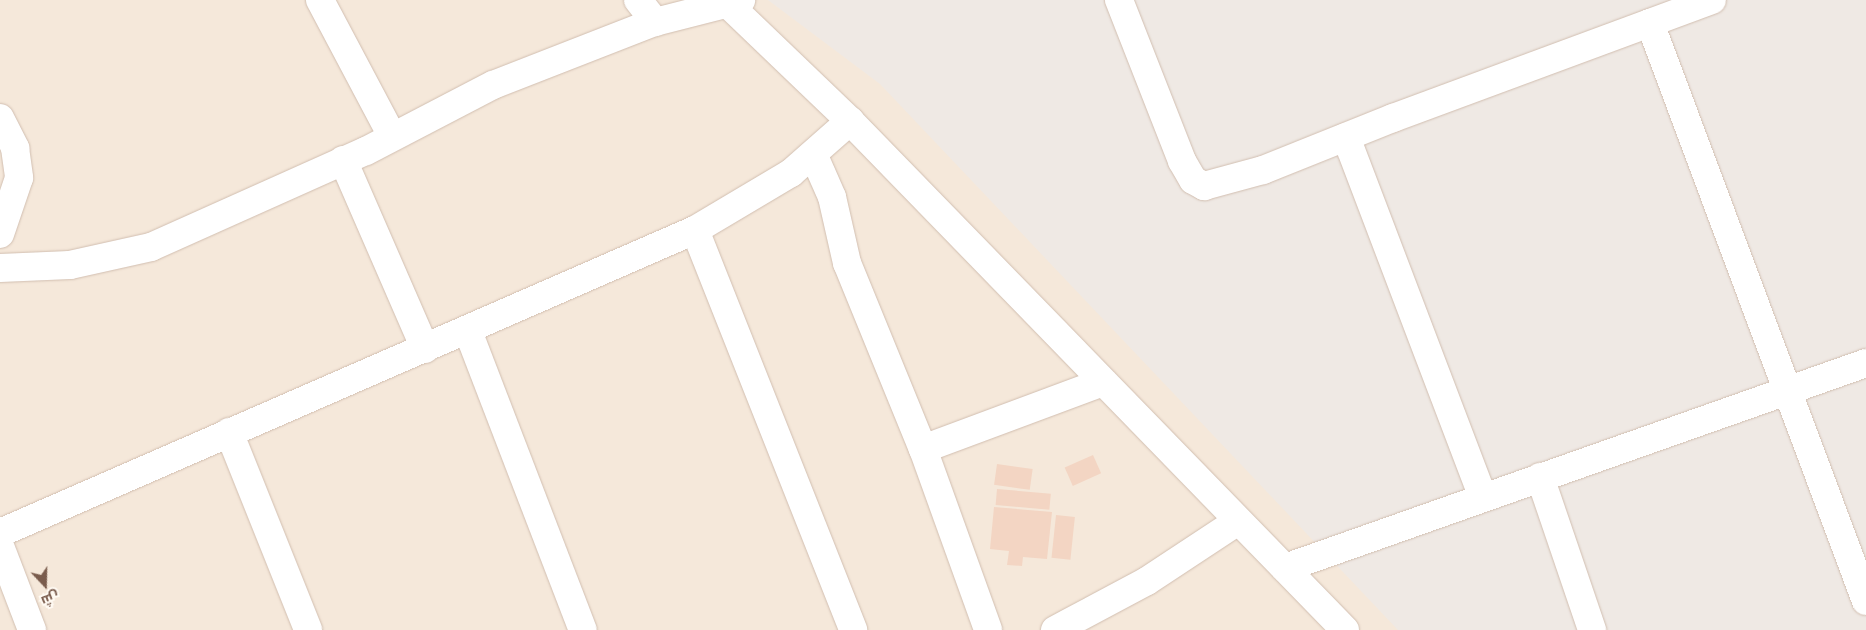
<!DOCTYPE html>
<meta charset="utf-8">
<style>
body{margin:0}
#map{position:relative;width:1866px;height:630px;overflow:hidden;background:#fdf6ec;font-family:"Space Grotesk",Cairo,sans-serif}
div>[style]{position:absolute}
.residential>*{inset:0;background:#f5e8da;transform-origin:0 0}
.industrial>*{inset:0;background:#efe9e4}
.building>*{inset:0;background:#f3d5c3;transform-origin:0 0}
.roads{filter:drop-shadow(0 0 1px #d1beb0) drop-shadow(0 0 1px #d1beb0)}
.minor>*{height:28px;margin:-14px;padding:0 14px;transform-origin:14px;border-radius:14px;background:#fff}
span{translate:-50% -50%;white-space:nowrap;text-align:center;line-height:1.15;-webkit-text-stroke:4px #fffaf3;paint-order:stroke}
.north{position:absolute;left:20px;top:560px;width:50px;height:50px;-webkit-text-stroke:4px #fffaf3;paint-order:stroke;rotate:159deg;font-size:14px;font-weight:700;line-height:20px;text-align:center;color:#7a5c4d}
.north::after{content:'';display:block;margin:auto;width:18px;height:22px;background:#7a5c4d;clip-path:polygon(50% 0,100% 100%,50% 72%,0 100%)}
</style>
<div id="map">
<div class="residential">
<i style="left:0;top:0;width:1866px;height:630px"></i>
</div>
<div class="industrial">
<i style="clip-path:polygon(768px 0,1866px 0,1866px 630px,1398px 630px,880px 84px)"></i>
</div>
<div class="building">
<i style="left:1093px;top:455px;width:20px;height:31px;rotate:66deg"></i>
<i style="left:997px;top:464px;width:36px;height:21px;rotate:8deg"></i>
<i style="left:997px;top:489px;width:54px;height:16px;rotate:5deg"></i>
<i style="clip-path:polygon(994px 507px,1052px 512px,1047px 559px,1023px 557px,1022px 566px,1007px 565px,1009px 551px,990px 549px)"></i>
<i style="left:1056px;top:515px;width:19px;height:43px;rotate:6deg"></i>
</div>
<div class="roads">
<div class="minor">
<i style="left:320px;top:0;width:154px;rotate:62.1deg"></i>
<i style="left:638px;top:0;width:28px;rotate:52deg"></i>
<i style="left:1119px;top:0;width:173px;rotate:68.6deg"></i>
<i style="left:1182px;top:161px;width:22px;rotate:60deg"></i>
<i style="left:1193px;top:180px;width:13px;rotate:29deg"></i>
<i style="left:1204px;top:186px;width:61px;rotate:-15.2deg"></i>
<i style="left:1263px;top:170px;width:140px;rotate:-21.8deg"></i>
<i style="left:1393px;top:118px;width:340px;rotate:-20.3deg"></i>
<i style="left:728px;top:4px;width:169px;rotate:43.8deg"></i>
<i style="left:850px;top:121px;width:710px;rotate:45.8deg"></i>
<i style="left:1650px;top:23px;width:617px;rotate:69.51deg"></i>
<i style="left:0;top:118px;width:34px;rotate:63deg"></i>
<i style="left:15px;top:148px;width:30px;rotate:82deg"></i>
<i style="left:19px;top:178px;width:59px;rotate:108.7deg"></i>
<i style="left:1346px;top:137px;width:386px;rotate:69.2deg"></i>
<i style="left:814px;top:156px;width:45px;rotate:66.3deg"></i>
<i style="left:832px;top:197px;width:68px;rotate:77.2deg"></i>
<i style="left:847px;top:263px;width:201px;rotate:67.8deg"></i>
<i style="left:923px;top:449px;width:192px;rotate:70.2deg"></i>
<i style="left:343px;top:160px;width:206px;rotate:66.5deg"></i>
<i style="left:695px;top:230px;width:430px;rotate:68.4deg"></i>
<i style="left:0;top:268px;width:70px;rotate:-2.5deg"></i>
<i style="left:70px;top:265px;width:83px;rotate:-12.5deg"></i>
<i style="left:151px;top:247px;width:235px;rotate:-24.1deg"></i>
<i style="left:366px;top:151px;width:143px;rotate:-27.5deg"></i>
<i style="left:493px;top:85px;width:174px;rotate:-21.3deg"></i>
<i style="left:655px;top:22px;width:89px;rotate:-14.3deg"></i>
<i style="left:468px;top:331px;width:320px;rotate:69deg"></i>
<i style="left:229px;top:432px;width:213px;rotate:68.2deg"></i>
<i style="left:923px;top:449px;width:192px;rotate:-20.4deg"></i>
<i style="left:1540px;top:477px;width:162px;rotate:71.2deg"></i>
<i style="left:0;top:533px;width:758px;rotate:-23.56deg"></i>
<i style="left:695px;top:230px;width:112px;rotate:-30.7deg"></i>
<i style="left:791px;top:173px;width:79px;rotate:-41.4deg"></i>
<i style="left:0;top:546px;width:90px;rotate:69.1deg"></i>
<i style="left:1285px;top:568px;width:616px;rotate:-19.43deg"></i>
<i style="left:1055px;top:630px;width:104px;rotate:-28deg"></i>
<i style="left:1147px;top:581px;width:109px;rotate:-33.4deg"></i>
</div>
</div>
<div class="north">ش</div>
</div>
